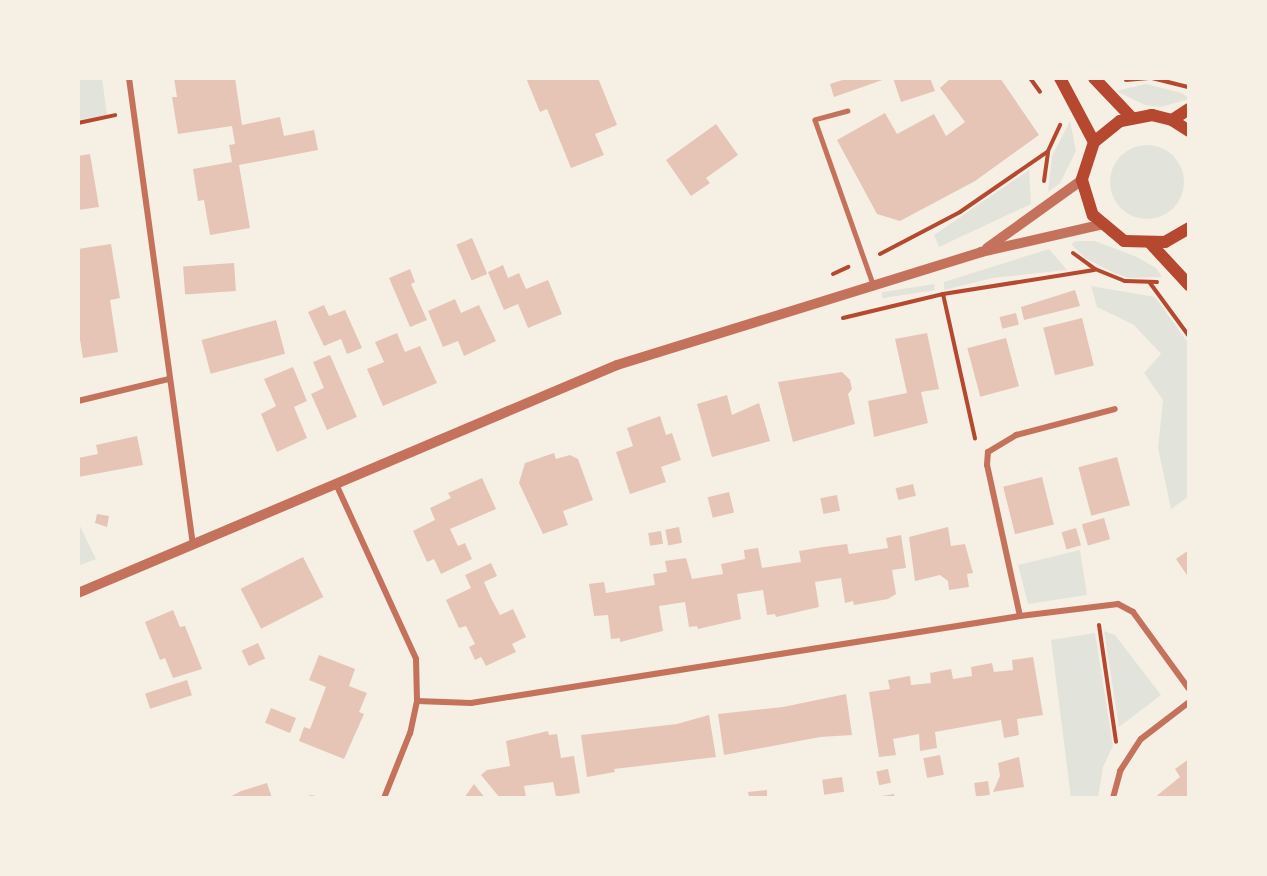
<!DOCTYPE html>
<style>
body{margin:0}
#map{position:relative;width:1267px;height:876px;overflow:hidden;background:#f6efe4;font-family:"Fira Sans",sans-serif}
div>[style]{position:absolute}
.green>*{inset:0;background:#e2e4dc;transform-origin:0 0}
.round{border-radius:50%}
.building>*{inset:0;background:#e6c5b7;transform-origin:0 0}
.path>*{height:4px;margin:-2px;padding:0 2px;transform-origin:2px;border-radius:2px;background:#b5482f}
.service>*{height:4.5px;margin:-2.25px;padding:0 2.25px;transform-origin:2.25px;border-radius:2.25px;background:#c5725c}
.minor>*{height:6px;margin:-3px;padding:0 3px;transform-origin:3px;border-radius:3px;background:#c5725c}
.tertiary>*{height:10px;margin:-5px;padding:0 5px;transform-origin:5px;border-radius:5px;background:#c5725c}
.secondary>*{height:12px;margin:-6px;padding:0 6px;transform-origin:6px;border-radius:6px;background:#b5482f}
span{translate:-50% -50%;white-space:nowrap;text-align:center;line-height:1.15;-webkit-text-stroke:6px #f6efe4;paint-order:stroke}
.frame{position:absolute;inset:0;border:80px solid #f6efe4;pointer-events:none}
</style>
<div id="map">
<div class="green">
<i style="clip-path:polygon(78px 78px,102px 78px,107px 115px,78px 120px)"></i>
<i style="clip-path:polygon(1146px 84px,1182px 93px,1189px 99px,1161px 107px,1145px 105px,1116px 91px)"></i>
<i style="clip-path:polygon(1070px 121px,1076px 151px,1060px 183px,1048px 192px,1052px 156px)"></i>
<i class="round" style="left:1110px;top:145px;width:74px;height:74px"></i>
<i style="clip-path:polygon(1029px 170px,1031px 204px,939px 247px,934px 235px)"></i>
<i style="clip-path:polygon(1076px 241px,1095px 241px,1137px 257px,1156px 268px,1162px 277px,1129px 278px,1114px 273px,1085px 258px,1071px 244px)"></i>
<i style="clip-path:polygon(1049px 249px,1067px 270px,993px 278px,944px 290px,944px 282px)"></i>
<i style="left:934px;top:284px;width:6px;height:53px;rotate:81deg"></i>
<i style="clip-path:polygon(1091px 286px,1155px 297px,1189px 344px,1189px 496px,1171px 509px,1158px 448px,1163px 400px,1144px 373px,1161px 354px,1134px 325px,1097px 307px)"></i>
<i style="clip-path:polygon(78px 522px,96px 559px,78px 566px)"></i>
<i style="clip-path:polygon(1080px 550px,1087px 595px,1028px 604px,1018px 565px)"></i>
<i style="clip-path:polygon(1104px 631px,1115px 635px,1161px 695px,1119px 727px)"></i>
<i style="clip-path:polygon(1095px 633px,1113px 746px,1103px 767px,1098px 798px,1071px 798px,1051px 640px)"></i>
</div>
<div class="building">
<i style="clip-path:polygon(174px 78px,235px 78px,242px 125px,280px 117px,284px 136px,314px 130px,318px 150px,239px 165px,250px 228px,210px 235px,204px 200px,198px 201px,193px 169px,232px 162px,229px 145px,235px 144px,232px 126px,178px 134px,172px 97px,177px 97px)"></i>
<i style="clip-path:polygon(526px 78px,598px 78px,617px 125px,595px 134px,604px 155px,571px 168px,547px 109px,540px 112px)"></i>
<i style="clip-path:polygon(849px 78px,888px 78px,834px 97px,830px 84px)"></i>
<i style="clip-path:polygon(893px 78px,930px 78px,935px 91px,901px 102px)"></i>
<i style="clip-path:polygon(951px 78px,1000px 78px,1039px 135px,975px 181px,900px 221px,877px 214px,837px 140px,885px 113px,897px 134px,934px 114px,946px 136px,965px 122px,940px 88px)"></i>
<i style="clip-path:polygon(716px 124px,738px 155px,706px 178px,710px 183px,691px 196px,666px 160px)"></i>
<i style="clip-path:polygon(90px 154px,99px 207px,78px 210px,78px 156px)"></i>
<i style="left:472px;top:238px;width:39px;height:17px;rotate:67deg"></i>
<i style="clip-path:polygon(111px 244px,120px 298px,110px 300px,118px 352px,83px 358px,78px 327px,78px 249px)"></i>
<i style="left:234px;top:263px;width:28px;height:51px;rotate:86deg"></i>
<i style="clip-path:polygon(503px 265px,508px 278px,519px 273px,526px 289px,548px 280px,562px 314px,528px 328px,518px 304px,504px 310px,488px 272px)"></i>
<i style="clip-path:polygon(410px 269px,415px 282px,411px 284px,427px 320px,410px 327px,389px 278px)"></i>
<i style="clip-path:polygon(1075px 290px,1080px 306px,1024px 320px,1021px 307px)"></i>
<i style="clip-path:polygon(455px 299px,461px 313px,479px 305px,496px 341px,464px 356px,458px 341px,443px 347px,428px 311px)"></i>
<i style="clip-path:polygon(324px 305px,329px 316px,345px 310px,362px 348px,347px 354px,341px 339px,324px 346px,308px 312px)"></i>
<i style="left:1016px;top:313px;width:12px;height:17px;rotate:76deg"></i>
<i style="left:1082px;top:318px;width:49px;height:40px;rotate:76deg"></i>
<i style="left:276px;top:320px;width:35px;height:77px;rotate:75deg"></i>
<i style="clip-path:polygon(397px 333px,405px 352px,420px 346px,437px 383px,383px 406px,367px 369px,384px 362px,375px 342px)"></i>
<i style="clip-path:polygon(927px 333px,939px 389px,921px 392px,928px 423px,874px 437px,868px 401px,907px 393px,895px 339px)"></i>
<i style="left:1006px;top:338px;width:50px;height:40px;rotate:75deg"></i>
<i style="clip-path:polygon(330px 355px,357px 417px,327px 430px,311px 394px,324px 388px,313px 362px)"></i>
<i style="clip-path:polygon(293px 367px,307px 401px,294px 407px,307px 438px,277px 452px,261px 414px,276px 406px,264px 379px)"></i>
<i style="clip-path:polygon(842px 372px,850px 380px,852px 389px,848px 394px,855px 424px,793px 442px,778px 382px)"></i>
<i style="clip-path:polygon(727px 395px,732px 415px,759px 403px,770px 441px,712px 457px,697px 404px)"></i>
<i style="clip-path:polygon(660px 416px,666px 435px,672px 433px,681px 460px,661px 467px,666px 482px,630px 494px,616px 452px,633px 446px,627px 428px)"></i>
<i style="clip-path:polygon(137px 436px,143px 465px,78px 477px,78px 458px,98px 454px,96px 445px)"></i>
<i style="clip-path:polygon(554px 453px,556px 459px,570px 455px,578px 459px,593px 500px,563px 511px,568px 525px,543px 534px,519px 483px,525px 463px)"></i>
<i style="left:1117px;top:457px;width:50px;height:40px;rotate:75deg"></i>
<i style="left:1042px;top:477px;width:49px;height:40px;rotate:76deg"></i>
<i style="clip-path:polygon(482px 478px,496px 509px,450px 529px,458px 546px,465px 543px,472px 559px,441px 574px,434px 559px,427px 562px,413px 531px,435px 520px,430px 508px,451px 498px,448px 493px)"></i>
<i style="left:913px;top:484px;width:12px;height:18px;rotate:76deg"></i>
<i style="left:729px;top:492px;width:21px;height:22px;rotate:76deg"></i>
<i style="left:837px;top:495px;width:16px;height:17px;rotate:79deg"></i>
<i style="clip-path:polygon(97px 514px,109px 516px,107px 527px,95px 523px)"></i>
<i style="left:1104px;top:518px;width:22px;height:23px;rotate:74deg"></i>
<i style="left:679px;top:527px;width:16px;height:14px;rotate:79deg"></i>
<i style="clip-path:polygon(948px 527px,951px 546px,965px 544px,973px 573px,967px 574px,969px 587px,949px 590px,948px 581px,940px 575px,915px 581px,909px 537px)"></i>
<i style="left:1076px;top:528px;width:18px;height:15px;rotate:74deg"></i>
<i style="left:661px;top:531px;width:13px;height:13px;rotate:81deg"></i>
<i style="clip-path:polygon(901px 535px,906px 568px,892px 570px,896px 594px,888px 599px,854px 605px,853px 601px,845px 603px,841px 578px,815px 582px,819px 607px,776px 617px,775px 614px,767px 615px,763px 590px,737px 594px,741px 619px,698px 629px,697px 626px,689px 627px,685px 602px,659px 606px,663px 631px,620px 642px,620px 638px,611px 639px,608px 615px,594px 616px,589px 584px,604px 582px,606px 593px,655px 585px,653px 574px,667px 572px,665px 561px,686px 558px,692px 579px,723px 574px,721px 564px,745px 559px,744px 550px,758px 548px,762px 568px,801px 562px,799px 551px,823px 547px,847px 544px,849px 554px,888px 548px,886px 538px)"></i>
<i style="clip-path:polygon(1189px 550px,1189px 578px,1176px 559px)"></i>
<i style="left:303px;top:557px;width:45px;height:70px;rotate:63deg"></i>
<i style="clip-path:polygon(491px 563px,497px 576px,484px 582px,491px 598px,500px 615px,513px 609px,526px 637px,512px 644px,516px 652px,486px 666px,481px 657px,475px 660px,469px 647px,475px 644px,466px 626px,459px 628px,446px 600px,471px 588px,465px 575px)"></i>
<i style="clip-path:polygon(173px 610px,180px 627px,185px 626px,202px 669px,173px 678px,165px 658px,160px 660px,145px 622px)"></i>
<i style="left:258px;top:643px;width:17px;height:18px;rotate:65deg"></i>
<i style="clip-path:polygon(319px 655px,355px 669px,349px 686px,367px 693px,359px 712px,364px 714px,344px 759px,299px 741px,304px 727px,310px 729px,326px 687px,309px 680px)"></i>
<i style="clip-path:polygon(1033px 657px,1043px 715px,1017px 719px,1019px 735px,1004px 738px,1001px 720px,935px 732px,937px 748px,920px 751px,919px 734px,893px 739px,896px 755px,879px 757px,869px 692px,890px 689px,888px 680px,910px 676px,911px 685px,931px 683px,930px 673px,951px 669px,953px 679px,972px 676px,971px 667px,992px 663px,994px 672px,1013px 670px,1012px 660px)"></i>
<i style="left:187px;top:680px;width:16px;height:44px;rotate:72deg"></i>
<i style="clip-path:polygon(846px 694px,852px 735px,820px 737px,724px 755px,718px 714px,783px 707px)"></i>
<i style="left:271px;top:708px;width:27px;height:16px;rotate:22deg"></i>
<i style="clip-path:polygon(709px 715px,716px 757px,614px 769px,615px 772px,587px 777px,581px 735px,677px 724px)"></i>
<i style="clip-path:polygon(548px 731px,549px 735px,557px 734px,561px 758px,574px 756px,580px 793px,556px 797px,553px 782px,524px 786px,526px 797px,500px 798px,481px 775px,487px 770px,510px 766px,506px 741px)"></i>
<i style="left:940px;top:755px;width:20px;height:17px;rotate:79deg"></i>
<i style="clip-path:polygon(1019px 757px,1024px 787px,993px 792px,1000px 776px,998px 763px)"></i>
<i style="clip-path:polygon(1189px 759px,1189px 798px,1154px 798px,1180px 777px,1175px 769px)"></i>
<i style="left:888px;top:769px;width:14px;height:12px;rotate:78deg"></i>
<i style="left:842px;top:777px;width:15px;height:20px;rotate:82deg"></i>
<i style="left:988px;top:781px;width:14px;height:14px;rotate:82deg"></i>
<i style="clip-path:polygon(267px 783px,272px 798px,228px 798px,241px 791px)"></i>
<i style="clip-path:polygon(474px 784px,485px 798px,464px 798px)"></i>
<i style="clip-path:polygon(767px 790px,767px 798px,749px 798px,748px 792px)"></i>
<i style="clip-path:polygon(894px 794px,895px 798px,877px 798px,876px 797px)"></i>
<i style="clip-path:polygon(312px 795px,321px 798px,303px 798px,302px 797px)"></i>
</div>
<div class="path">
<i style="left:1030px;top:78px;width:17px;rotate:54deg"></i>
<i style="left:1152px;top:78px;width:37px;rotate:14deg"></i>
<i style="left:1126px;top:80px;width:23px;rotate:-5deg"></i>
<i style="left:78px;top:123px;width:38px;rotate:-12deg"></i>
<i style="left:1044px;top:181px;width:30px;rotate:-82deg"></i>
<i style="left:1048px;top:151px;width:29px;rotate:-65deg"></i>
<i style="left:1073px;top:253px;width:27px;rotate:36deg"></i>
<i style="left:1095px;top:269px;width:32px;rotate:22deg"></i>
<i style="left:1125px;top:281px;width:32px;rotate:2deg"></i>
<i style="left:880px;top:254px;width:90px;rotate:-27.7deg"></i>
<i style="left:960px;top:212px;width:106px;rotate:-34.6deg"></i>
<i style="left:833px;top:274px;width:17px;rotate:-25deg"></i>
<i style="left:1150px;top:283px;width:66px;rotate:53.7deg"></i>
<i style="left:943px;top:294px;width:148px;rotate:77.5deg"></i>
<i style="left:843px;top:318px;width:103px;rotate:-13.5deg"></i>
<i style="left:943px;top:294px;width:153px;rotate:-9deg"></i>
<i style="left:1099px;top:625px;width:118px;rotate:81.7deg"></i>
</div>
<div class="service">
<i style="left:848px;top:111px;width:34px;rotate:165deg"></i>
<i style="left:815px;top:120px;width:174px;rotate:70.5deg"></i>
</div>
<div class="minor">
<i style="left:129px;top:78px;width:472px;rotate:82.2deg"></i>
<i style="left:78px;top:401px;width:94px;rotate:-13.6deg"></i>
<i style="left:336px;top:484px;width:192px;rotate:65.4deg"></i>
<i style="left:416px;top:659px;width:42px;rotate:88.6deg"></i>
<i style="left:417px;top:701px;width:33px;rotate:102deg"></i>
<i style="left:410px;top:733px;width:70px;rotate:111.8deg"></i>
<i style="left:1020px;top:616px;width:155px;rotate:-102.3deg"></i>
<i style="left:987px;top:465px;width:13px;rotate:-86deg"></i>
<i style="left:988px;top:452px;width:33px;rotate:-31deg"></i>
<i style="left:1016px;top:435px;width:102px;rotate:-14.7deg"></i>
<i style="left:417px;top:701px;width:54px;rotate:2.1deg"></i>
<i style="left:471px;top:703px;width:556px;rotate:-9deg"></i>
<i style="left:1020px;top:616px;width:99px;rotate:-7deg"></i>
<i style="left:1118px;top:604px;width:17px;rotate:28deg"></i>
<i style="left:1133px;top:612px;width:95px;rotate:54deg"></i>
<i style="left:1113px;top:798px;width:28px;rotate:-75deg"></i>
<i style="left:1120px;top:771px;width:38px;rotate:-57deg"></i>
<i style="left:1141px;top:739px;width:61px;rotate:-37.6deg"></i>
</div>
<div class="tertiary">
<i style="left:987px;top:248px;width:117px;rotate:-35.6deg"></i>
<i style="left:78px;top:593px;width:585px;rotate:-22.93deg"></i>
<i style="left:617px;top:365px;width:381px;rotate:-17.2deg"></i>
<i style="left:981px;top:252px;width:122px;rotate:-12.8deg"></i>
</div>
<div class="secondary">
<i style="left:1060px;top:78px;width:72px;rotate:62deg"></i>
<i style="left:1094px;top:78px;width:54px;rotate:46.5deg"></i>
<i style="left:1172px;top:120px;width:20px;rotate:-33deg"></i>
<i style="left:1189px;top:131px;width:20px;rotate:-147deg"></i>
<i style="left:1172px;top:120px;width:21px;rotate:-166deg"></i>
<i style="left:1152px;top:115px;width:33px;rotate:169deg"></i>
<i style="left:1120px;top:121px;width:33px;rotate:141deg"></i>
<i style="left:1094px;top:142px;width:40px;rotate:108deg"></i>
<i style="left:1082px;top:180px;width:37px;rotate:73deg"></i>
<i style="left:1093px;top:215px;width:40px;rotate:40deg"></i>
<i style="left:1124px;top:241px;width:41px;rotate:1.4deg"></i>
<i style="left:1165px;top:242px;width:28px;rotate:-30deg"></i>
<i style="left:1151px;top:244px;width:56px;rotate:47.2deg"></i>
</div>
<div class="frame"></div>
</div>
